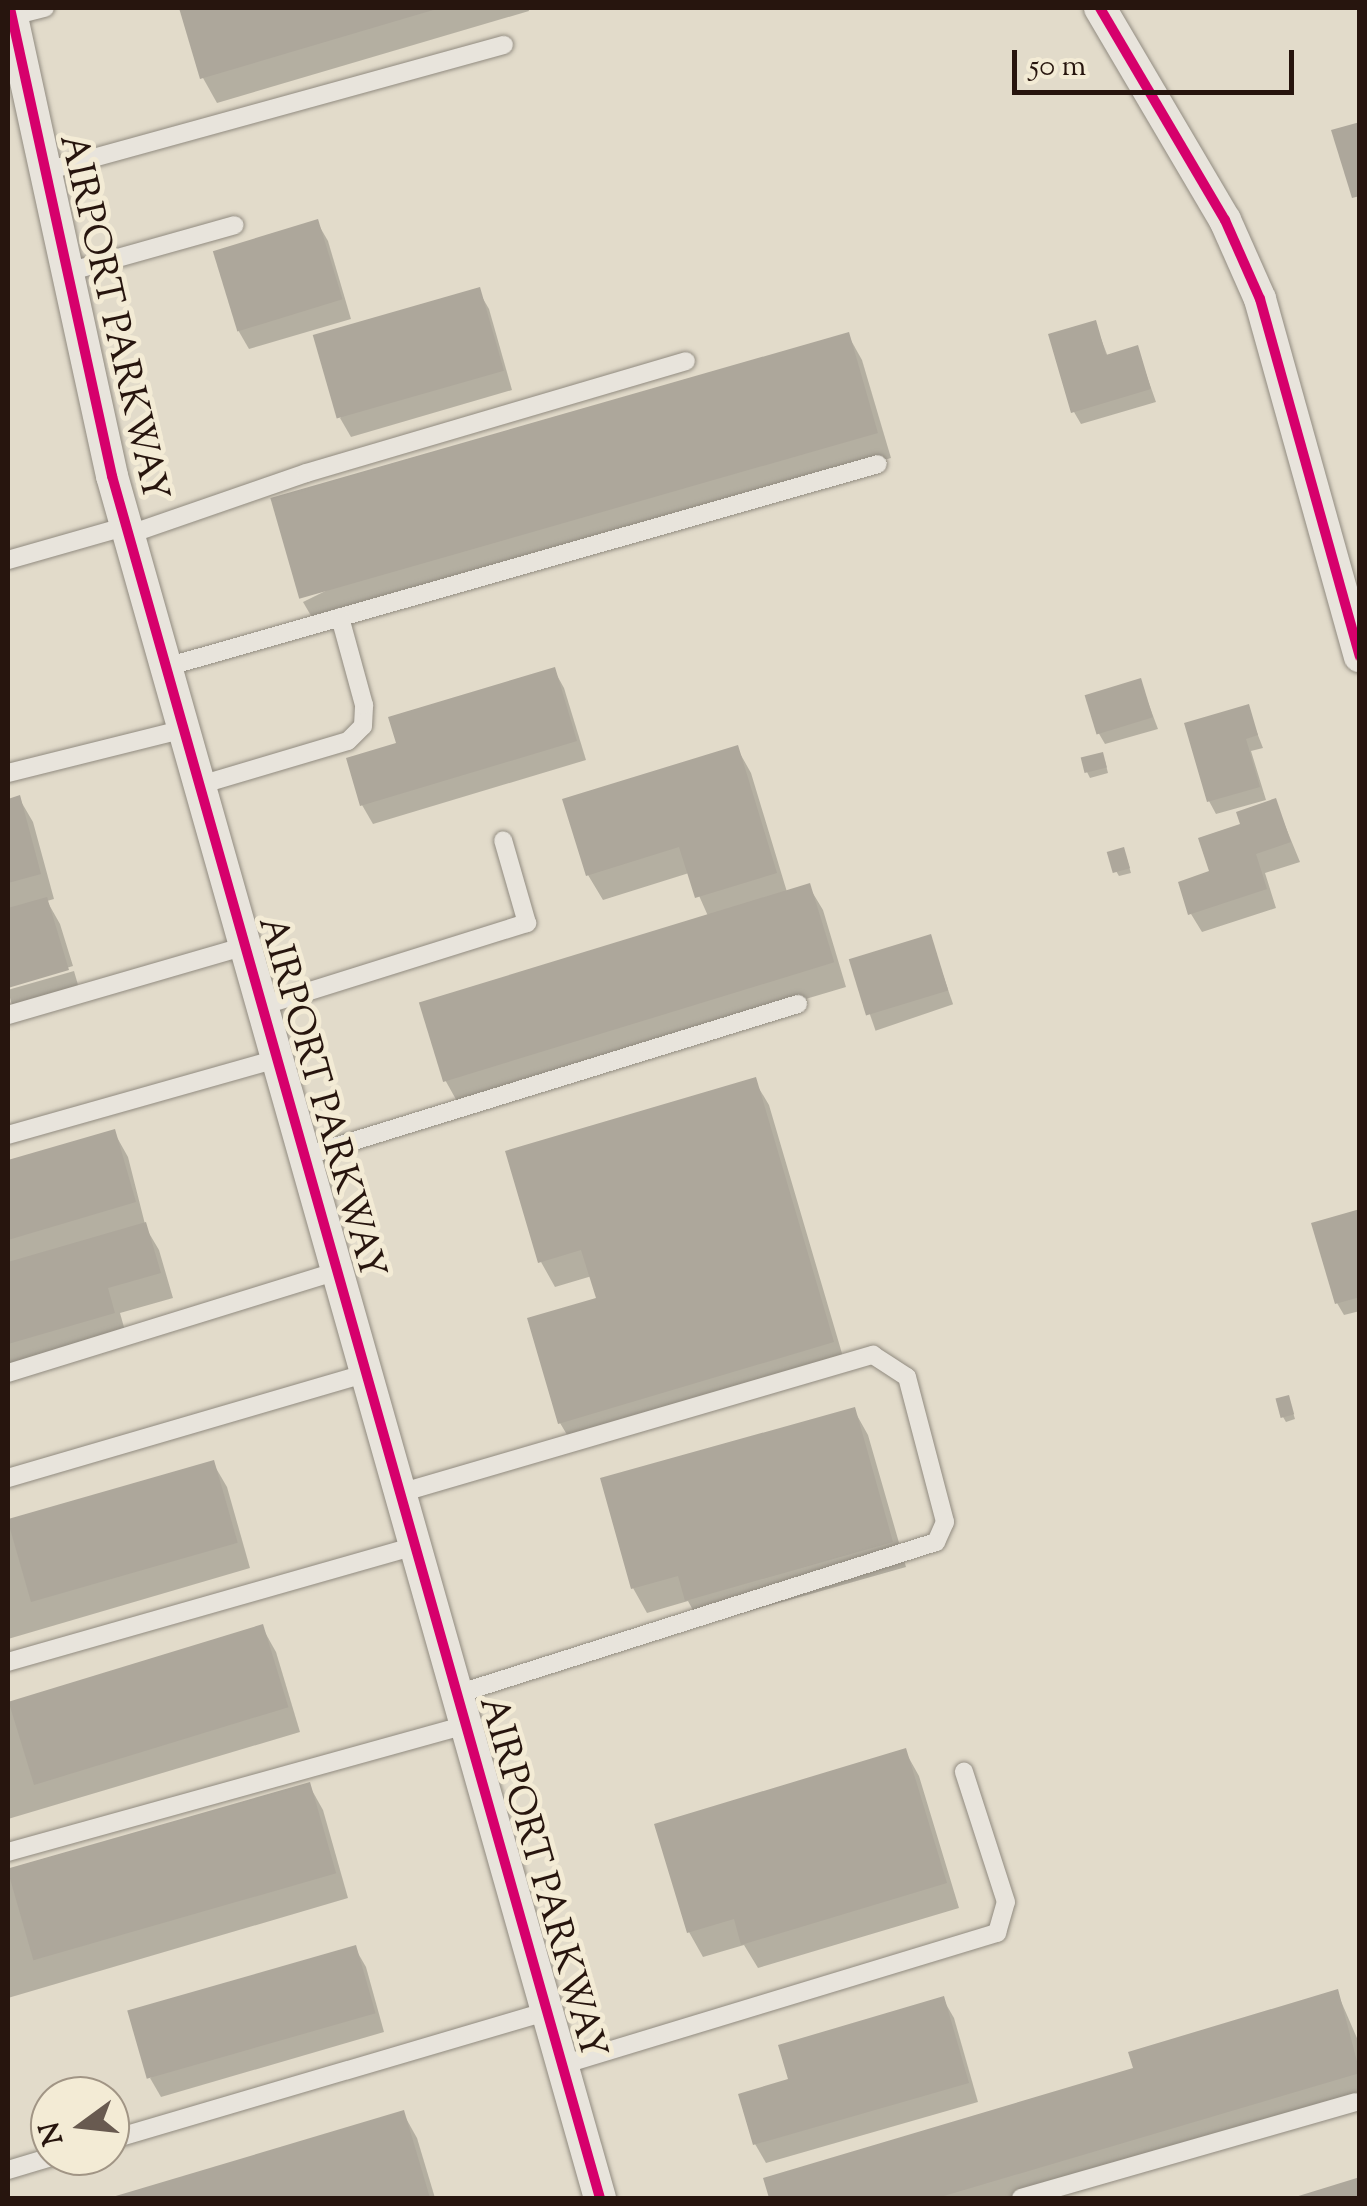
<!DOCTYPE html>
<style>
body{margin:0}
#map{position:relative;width:1367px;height:2206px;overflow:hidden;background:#e2dbca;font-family:"Sorts Mill Goudy",serif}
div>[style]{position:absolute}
.shadow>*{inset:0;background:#0003;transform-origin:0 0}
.building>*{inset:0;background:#ada79b;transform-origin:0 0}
.roads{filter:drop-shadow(0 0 2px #918b80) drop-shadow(0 0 2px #918b80)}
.service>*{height:18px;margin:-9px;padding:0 9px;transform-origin:9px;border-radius:9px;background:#e8e4dc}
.minor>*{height:32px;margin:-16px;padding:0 16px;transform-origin:16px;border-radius:16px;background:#e8e4dc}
.cycleway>*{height:10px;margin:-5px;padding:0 5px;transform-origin:5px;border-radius:5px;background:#d6006c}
span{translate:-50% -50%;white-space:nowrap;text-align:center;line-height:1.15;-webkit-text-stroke:10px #f3ebd5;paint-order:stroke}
.street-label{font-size:38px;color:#27150e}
.frame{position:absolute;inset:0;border:10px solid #27150e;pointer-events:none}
.north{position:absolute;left:30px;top:2076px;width:100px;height:100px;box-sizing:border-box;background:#f3ebd5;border:2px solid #a19585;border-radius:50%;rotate:255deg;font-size:28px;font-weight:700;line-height:40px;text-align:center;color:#27150e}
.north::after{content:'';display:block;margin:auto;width:35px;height:45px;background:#685a50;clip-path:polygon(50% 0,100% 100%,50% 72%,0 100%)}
.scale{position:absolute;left:1012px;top:50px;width:282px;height:45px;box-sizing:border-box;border:5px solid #27150e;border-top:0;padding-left:12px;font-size:30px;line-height:35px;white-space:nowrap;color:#27150e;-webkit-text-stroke:8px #f3ebd5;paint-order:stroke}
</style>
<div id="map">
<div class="shadow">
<i style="clip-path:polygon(182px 8px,528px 8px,529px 11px,217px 103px,203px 78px)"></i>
<i style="clip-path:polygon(317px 222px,328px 241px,351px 319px,249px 349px,238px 330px,215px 252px)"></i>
<i style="clip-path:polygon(478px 290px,489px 309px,512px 390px,351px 437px,340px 418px)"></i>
<i style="clip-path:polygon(1095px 323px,1108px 357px,1137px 348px,1156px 402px,1081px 424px,1074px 412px)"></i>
<i style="clip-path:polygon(848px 335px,862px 360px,891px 458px,317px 626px,303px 602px)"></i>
<i style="clip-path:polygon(554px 670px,564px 688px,586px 760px,373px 824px,362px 805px,400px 745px)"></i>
<i style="clip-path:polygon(1140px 681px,1158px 729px,1105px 744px,1098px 732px)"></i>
<i style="clip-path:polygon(1247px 707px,1263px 748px,1251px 751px,1266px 800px,1216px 814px,1209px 801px)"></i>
<i style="clip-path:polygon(737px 748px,751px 773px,787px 892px,808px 885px,823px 910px,846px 987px,458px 1103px,444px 1078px,708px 916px,689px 873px,603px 900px,588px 875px)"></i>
<i style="clip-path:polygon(1105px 761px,1108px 773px,1090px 778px,1087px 772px)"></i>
<i style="clip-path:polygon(19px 798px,33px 822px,54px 899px,47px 901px,60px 924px,73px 966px,8px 985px,8px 801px)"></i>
<i style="clip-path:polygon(1275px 801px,1300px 862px,1265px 873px,1276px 908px,1202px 932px,1191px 914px,1212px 873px,1243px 825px)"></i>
<i style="clip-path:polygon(1126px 856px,1131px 873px,1119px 876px,1116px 871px)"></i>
<i style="left:930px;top:937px;width:71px;height:82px;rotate:71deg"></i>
<i style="left:74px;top:971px;width:25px;height:69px;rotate:74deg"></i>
<i style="clip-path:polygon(754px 1080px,769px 1105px,846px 1367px,575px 1448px,560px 1423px,599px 1299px,592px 1276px,555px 1287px,541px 1262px)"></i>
<i style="clip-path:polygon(114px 1132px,128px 1157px,146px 1228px,159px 1250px,173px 1298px,120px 1313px,127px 1338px,8px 1373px,8px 1163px)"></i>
<i style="clip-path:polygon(1360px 1215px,1360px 1311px,1344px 1315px,1337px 1303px)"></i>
<i style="clip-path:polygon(1290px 1403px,1295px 1419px,1286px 1422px,1283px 1417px)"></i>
<i style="clip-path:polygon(854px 1410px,868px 1435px,906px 1567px,701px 1625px,688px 1601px,647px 1613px,633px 1588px)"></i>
<i style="clip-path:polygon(213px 1463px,227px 1487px,250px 1568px,8px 1639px,8px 1523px)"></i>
<i style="clip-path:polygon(262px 1627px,276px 1652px,300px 1732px,8px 1819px,8px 1703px)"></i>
<i style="clip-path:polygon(905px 1751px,919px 1776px,959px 1908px,758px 1968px,744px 1945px,703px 1957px,689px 1932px)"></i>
<i style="clip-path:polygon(309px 1785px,323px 1810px,348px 1898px,8px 1998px,8px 1874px)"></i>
<i style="clip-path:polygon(355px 1948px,366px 1967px,384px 2032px,161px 2097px,150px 2078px)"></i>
<i style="clip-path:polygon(1337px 1992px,1360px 2045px,1360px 2101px,1034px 2198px,772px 2198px,766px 2180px,1136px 2069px)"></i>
<i style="clip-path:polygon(943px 1999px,954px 2018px,978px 2102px,766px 2163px,755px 2144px)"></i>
<i style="clip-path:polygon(403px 2113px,417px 2138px,435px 2198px,115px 2198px)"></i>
</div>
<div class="building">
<i style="clip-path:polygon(179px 8px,440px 8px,200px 79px)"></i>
<i style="clip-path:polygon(1360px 122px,1360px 196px,1352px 198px,1331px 130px)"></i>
<i style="left:318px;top:219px;width:84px;height:110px;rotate:73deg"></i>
<i style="left:480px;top:287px;width:87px;height:174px;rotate:74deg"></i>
<i style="clip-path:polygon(1096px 320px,1106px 355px,1138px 345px,1151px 389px,1071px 413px,1048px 334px)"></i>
<i style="left:849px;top:332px;width:105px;height:602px;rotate:74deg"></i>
<i style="clip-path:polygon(555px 667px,577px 741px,360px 806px,346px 758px,396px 743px,388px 717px)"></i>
<i style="left:1141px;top:678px;width:41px;height:59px;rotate:73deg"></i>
<i style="clip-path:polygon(1249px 704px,1258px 735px,1246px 739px,1260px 787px,1207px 802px,1184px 723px)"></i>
<i style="clip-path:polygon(738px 745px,777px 873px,695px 898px,679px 847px,586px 876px,562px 799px)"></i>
<i style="left:1103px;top:752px;width:16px;height:23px;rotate:76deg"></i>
<i style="clip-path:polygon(20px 795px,41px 874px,8px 883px,8px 799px)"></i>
<i style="clip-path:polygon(1276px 798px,1291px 842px,1256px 854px,1267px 889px,1188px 915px,1178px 882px,1209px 871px,1198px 838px,1240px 824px,1236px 812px)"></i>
<i style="left:1124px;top:847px;width:22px;height:18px;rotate:74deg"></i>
<i style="left:810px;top:883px;width:83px;height:409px;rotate:73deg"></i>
<i style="clip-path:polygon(47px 897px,69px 970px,8px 988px,8px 908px)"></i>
<i style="left:931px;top:934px;width:59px;height:86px;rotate:73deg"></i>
<i style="clip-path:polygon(756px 1077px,834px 1342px,558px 1424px,527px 1318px,596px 1298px,581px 1250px,538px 1263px,505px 1151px)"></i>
<i style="clip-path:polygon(115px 1129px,136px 1202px,8px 1240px,8px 1160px)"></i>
<i style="clip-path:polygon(1360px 1209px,1360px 1297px,1335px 1304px,1311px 1223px)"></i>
<i style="clip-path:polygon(146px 1222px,161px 1273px,108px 1288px,115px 1313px,8px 1344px,8px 1262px)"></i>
<i style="left:1289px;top:1395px;width:20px;height:14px;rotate:75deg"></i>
<i style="clip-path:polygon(855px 1407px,893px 1542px,685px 1601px,678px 1576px,631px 1589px,600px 1478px)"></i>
<i style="left:214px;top:1460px;width:86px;height:215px;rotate:74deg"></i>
<i style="left:263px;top:1624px;width:87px;height:266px;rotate:73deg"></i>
<i style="clip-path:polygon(906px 1748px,947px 1883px,741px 1945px,734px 1919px,687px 1933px,654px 1824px)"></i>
<i style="left:310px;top:1782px;width:95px;height:315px;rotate:74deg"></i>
<i style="left:356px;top:1945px;width:71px;height:238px;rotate:74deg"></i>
<i style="clip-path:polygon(1338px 1989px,1360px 2073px,937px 2198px,769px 2198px,763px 2178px,1133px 2068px,1128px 2052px)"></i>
<i style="clip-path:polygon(944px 1996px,969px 2083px,753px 2145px,738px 2094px,788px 2079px,778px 2045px)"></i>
<i style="clip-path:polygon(404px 2110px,430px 2198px,109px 2198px)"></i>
<i style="clip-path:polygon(1360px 2177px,1360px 2198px,1292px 2198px)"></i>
</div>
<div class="roads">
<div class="service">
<i style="left:12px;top:16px;width:34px;rotate:-14deg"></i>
<i style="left:46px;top:171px;width:475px;rotate:-15.4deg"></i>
<i style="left:68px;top:272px;width:173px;rotate:-15.7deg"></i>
<i style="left:130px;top:534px;width:186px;rotate:-19.1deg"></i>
<i style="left:306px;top:473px;width:396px;rotate:-16.4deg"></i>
<i style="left:8px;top:560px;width:124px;rotate:-15.9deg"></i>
<i style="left:166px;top:667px;width:740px;rotate:-15.91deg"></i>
<i style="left:8px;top:773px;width:181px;rotate:-14deg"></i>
<i style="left:200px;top:785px;width:154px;rotate:-16.6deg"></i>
<i style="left:348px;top:741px;width:21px;rotate:-45deg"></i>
<i style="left:363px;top:726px;width:21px;rotate:-87deg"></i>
<i style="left:364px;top:705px;width:91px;rotate:-105.3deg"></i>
<i style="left:262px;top:1006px;width:278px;rotate:-17.4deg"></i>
<i style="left:527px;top:923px;width:86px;rotate:-106.1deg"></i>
<i style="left:8px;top:1015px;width:247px;rotate:-16.2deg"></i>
<i style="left:8px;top:1135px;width:280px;rotate:-15.8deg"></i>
<i style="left:305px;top:1156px;width:516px;rotate:-17.14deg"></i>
<i style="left:8px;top:1373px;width:345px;rotate:-17.2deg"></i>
<i style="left:8px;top:1478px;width:373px;rotate:-16.3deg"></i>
<i style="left:400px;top:1493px;width:493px;rotate:-16.3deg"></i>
<i style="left:873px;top:1355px;width:40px;rotate:32.9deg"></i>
<i style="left:907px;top:1377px;width:150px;rotate:75.3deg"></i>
<i style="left:945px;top:1522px;width:22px;rotate:114deg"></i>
<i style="left:936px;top:1542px;width:503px;rotate:162.39deg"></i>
<i style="left:8px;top:1662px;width:423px;rotate:-15.9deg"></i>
<i style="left:8px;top:1852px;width:475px;rotate:-15.5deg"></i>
<i style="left:562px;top:2065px;width:455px;rotate:-16.9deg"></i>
<i style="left:997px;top:1933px;width:32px;rotate:-74deg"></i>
<i style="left:1006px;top:1902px;width:137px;rotate:-107.9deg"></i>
<i style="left:110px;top:2140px;width:456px;rotate:-16.4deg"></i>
<i style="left:8px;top:2170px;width:49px;rotate:-16.6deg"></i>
<i style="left:1021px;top:2198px;width:348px;rotate:-16deg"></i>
</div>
<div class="minor">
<i style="left:10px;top:8px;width:479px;rotate:77.7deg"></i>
<i style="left:112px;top:476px;width:1790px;rotate:74.18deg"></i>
<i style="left:1100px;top:8px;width:246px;rotate:59.5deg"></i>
<i style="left:1225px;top:220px;width:86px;rotate:66.1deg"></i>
<i style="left:1260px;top:299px;width:371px;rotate:74.4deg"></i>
</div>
</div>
<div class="cycleway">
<i style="left:10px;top:8px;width:479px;rotate:77.7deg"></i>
<i style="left:112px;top:476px;width:1790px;rotate:74.18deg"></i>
<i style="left:1100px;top:8px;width:246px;rotate:59.5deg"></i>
<i style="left:1225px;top:220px;width:86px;rotate:66.1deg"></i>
<i style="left:1260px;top:299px;width:371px;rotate:74.4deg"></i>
</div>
<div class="street-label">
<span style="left:111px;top:318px;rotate:77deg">AIRPORT PARKWAY</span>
<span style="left:319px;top:1098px;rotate:74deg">AIRPORT PARKWAY</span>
<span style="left:540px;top:1878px;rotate:74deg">AIRPORT PARKWAY</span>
</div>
<div class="frame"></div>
<div class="north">N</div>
<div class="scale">50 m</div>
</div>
